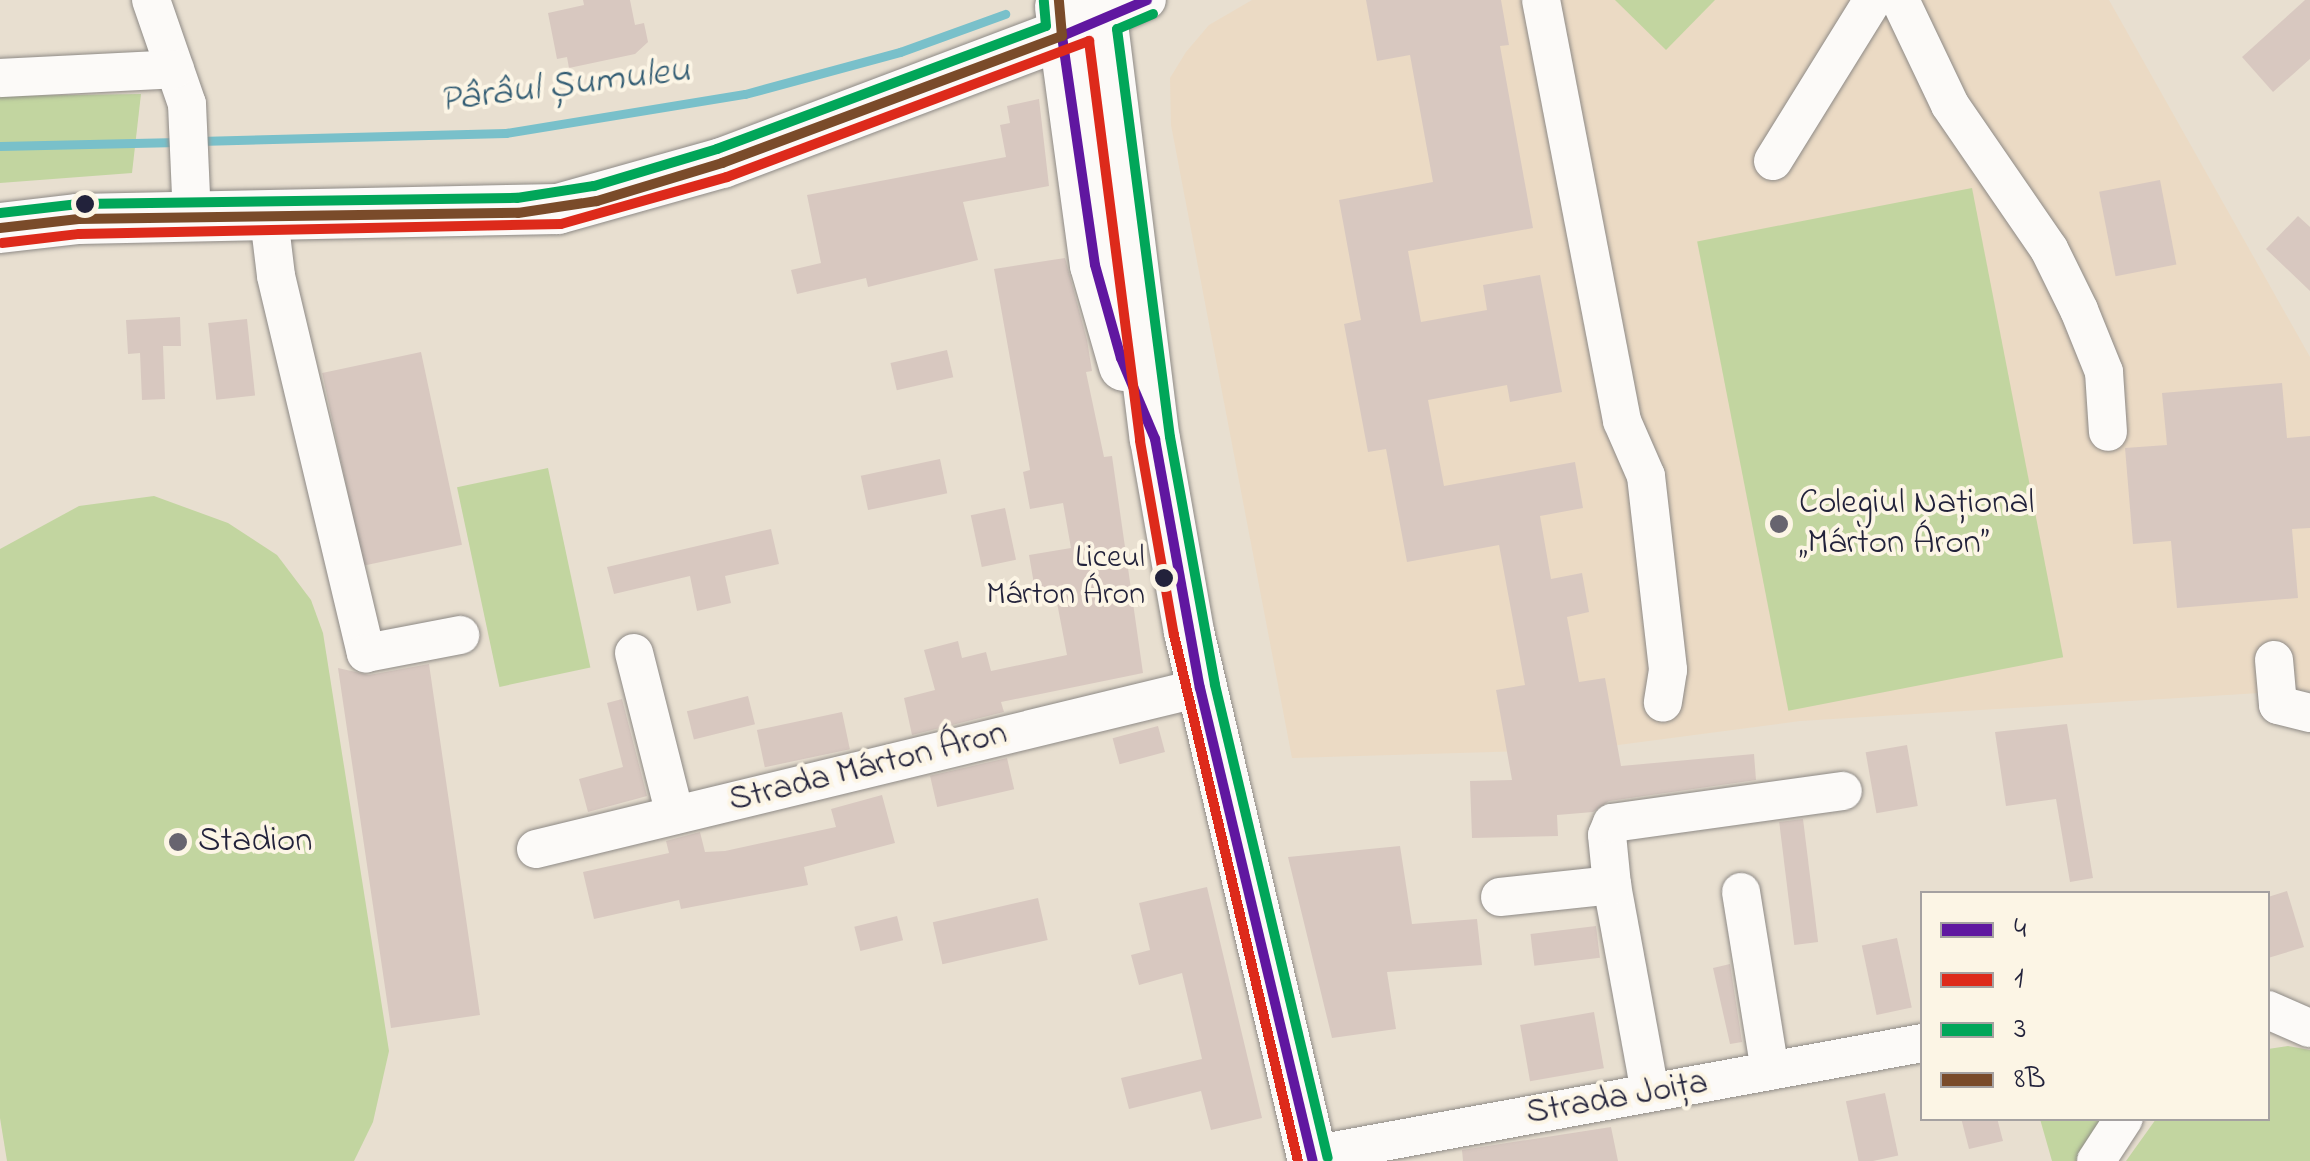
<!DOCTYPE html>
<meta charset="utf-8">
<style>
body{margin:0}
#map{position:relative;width:2310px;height:1161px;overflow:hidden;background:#e8dfd0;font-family:"Indie Flower",sans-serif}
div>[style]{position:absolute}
.built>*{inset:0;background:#ebdac4}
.green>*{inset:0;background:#c2d5a0;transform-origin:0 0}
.stream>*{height:9px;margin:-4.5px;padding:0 4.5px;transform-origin:4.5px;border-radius:4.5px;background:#79c0ca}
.building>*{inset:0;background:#d8c8c0;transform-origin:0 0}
.roads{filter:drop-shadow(0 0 2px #8e8a86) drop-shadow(0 0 2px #8e8a86)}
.minor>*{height:38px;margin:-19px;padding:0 19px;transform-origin:19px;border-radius:19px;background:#fcfaf8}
.major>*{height:50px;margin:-25px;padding:0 25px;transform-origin:25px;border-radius:25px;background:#fcfaf8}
.bus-1>*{height:10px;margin:-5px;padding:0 5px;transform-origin:5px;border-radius:5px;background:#6017a0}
.bus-2>*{height:10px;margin:-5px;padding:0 5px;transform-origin:5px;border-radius:5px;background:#dd2a1b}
.bus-3>*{height:10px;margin:-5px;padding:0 5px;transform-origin:5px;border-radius:5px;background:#01a659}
.bus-4>*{height:10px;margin:-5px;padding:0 5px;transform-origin:5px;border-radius:5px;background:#7a4b2a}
.dots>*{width:28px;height:28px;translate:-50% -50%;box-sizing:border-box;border:5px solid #fcf5e5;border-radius:50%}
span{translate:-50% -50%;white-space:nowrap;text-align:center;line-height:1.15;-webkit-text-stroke:8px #fcf5e5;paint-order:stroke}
.bus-label{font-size:32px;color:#22223b}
.right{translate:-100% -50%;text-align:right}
.poi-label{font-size:35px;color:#22223b}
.left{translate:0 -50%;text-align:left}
.street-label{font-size:35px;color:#22223b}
.water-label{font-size:38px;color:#325c73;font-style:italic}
.legend{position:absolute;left:1920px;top:891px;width:350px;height:230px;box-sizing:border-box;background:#fcf5e5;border:2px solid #a5a1a1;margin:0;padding:12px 18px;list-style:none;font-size:30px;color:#22223b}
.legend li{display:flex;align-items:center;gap:20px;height:50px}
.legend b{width:50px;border:2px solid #a5a1a1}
</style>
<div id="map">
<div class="built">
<i style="clip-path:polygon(1252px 0,2109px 0,2310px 357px,2310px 690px,1800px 721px,1588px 749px,1292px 758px,1171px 125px,1170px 78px,1186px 52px,1209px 25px)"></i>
</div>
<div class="green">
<i style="clip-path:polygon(1615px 0,1715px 0,1666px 50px)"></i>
<i style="clip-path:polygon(141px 94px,132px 173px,0 183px,0 96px)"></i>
<i style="left:1972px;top:188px;width:478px;height:280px;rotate:79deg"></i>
<i style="left:548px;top:468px;width:204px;height:93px;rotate:78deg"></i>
<i style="clip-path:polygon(154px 496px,228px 523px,277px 555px,311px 600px,323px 633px,389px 1051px,373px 1122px,354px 1161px,7px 1161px,0 1118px,0 549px,79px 506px)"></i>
<i style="clip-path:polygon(2288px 1046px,2310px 1050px,2310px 1161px,2126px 1161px,2156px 1119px,2268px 1118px,2268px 1049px)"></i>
<i style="clip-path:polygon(2040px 1119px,2103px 1119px,2079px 1161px,2052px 1161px)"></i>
</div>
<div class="stream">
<i style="left:199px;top:141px;width:307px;rotate:-1.5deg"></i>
<i style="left:506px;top:133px;width:242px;rotate:-9.3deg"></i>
<i style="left:745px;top:94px;width:161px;rotate:-15.2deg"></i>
<i style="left:900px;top:52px;width:112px;rotate:-19.9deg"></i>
<i style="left:0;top:146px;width:178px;rotate:-1.3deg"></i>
</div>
<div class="building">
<i style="clip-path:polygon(583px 0,630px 0,635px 25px,644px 23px,648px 42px,635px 54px,569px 68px,567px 57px,557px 59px,548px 13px,584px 5px)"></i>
<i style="clip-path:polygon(1366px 0,1501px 0,1509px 45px,1500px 46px,1533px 228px,1408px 251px,1421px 322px,1487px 310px,1483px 285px,1540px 275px,1562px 392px,1510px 402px,1507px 385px,1428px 400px,1444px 486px,1575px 462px,1583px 508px,1540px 516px,1551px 579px,1582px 573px,1589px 612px,1567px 617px,1579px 682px,1605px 678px,1621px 766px,1754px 754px,1756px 780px,1609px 801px,1593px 812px,1557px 815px,1558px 836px,1472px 838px,1470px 781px,1512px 780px,1496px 690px,1525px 685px,1499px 545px,1407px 562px,1386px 449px,1368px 452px,1344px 324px,1361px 320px,1339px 200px,1433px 182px,1410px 55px,1377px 61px)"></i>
<i style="clip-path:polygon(2305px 0,2310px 0,2310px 59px,2273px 92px,2242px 57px)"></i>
<i style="clip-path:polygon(1039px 99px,1049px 186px,963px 202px,978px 260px,868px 287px,866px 278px,797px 294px,791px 270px,821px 263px,807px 195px,1006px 157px,1000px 125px,1010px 123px,1007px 106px)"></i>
<i style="left:2160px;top:180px;width:86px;height:62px;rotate:79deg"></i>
<i style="clip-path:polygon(2298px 216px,2310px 227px,2310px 291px,2266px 249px)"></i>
<i style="clip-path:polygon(1065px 258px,1087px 340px,1092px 371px,1086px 372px,1104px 457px,1112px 456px,1143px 673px,1001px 702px,1004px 712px,912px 735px,904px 698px,935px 690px,924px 650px,958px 641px,962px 658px,986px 652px,991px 671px,1067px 655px,1054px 587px,1035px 590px,1029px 555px,1071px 548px,1063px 503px,1030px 509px,1023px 472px,1030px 470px,994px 269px)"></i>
<i style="clip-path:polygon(180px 317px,181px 346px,163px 346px,165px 399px,142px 400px,140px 353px,128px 354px,126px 320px)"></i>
<i style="left:247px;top:319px;width:77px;height:39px;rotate:84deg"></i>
<i style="left:947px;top:350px;width:28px;height:58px;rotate:77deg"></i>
<i style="left:421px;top:352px;width:197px;height:101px;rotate:78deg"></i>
<i style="clip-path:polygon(2282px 383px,2287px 438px,2310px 436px,2310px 528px,2292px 529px,2298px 598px,2177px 608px,2171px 541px,2133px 544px,2125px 448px,2167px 445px,2162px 393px)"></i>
<i style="left:940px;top:459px;width:35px;height:81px;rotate:78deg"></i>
<i style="left:1005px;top:508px;width:53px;height:35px;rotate:78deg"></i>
<i style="clip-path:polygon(771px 529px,779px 564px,725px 576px,731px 603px,697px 611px,690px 576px,614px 594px,607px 567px)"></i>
<i style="clip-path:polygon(429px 664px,480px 1015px,391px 1028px,338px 668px,369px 675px)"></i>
<i style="left:748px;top:696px;width:29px;height:63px;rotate:76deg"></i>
<i style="clip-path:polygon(622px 699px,647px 796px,588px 812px,579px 779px,623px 767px,607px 703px)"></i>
<i style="left:842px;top:712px;width:38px;height:87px;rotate:78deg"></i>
<i style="clip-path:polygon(2067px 724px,2093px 878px,2070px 882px,2056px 799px,2006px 806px,1995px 732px)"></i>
<i style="left:1158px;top:726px;width:27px;height:47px;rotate:75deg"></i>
<i style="left:1907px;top:745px;width:62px;height:42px;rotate:80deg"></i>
<i style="left:1007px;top:758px;width:32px;height:79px;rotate:77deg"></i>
<i style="clip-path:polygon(882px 795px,895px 843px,804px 867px,808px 885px,681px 909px,679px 900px,594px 919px,583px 872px,669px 853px,666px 841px,700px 832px,705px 852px,725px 851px,836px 827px,831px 809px)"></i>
<i style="left:1803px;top:819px;width:124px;height:24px;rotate:83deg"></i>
<i style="clip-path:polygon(1400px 846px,1412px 924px,1477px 919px,1482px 965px,1387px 972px,1396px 1029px,1332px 1038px,1288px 857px)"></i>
<i style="clip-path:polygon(1207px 887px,1262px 1118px,1211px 1130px,1201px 1091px,1129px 1109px,1121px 1078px,1202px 1059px,1182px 973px,1139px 985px,1131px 955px,1150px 950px,1139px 903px)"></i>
<i style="clip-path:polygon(2287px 891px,2304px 947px,2268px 958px,2268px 897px)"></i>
<i style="left:1038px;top:898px;width:43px;height:108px;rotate:77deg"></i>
<i style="left:897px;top:916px;width:25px;height:44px;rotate:76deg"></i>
<i style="left:1596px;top:926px;width:32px;height:66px;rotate:83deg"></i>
<i style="left:1897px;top:938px;width:71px;height:36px;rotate:78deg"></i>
<i style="clip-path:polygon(1730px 964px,1742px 1042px,1730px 1044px,1713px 968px)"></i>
<i style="left:1594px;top:1012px;width:57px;height:75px;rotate:80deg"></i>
<i style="left:1885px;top:1093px;width:64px;height:40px;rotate:78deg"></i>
<i style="clip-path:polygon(1961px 1118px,1997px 1118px,2003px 1141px,1969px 1149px)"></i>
<i style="clip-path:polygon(1611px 1127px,1618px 1161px,1463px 1161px,1462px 1150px)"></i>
</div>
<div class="roads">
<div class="minor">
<i style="left:151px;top:0;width:110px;rotate:70.9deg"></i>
<i style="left:187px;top:104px;width:114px;rotate:87.5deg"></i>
<i style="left:1541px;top:0;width:429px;rotate:79.1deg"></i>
<i style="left:1622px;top:421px;width:60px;rotate:66.4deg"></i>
<i style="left:1646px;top:476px;width:195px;rotate:83.5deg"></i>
<i style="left:1668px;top:670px;width:33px;rotate:99deg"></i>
<i style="left:1900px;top:0;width:116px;rotate:64.5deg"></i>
<i style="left:1950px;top:105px;width:175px;rotate:55.5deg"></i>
<i style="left:2049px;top:249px;width:68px;rotate:63.8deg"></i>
<i style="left:2079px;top:310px;width:67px;rotate:68deg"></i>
<i style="left:2104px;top:372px;width:60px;rotate:86.2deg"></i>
<i style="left:1101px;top:20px;width:50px;rotate:-23.5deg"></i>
<i style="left:0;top:78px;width:175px;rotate:-2.9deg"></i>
<i style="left:1773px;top:161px;width:190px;rotate:-58.2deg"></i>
<i style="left:269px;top:218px;width:58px;rotate:83.1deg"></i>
<i style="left:276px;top:276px;width:388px;rotate:76.6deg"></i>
<i style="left:366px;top:653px;width:96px;rotate:-10.8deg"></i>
<i style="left:634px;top:653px;width:167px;rotate:75.8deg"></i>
<i style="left:2274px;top:660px;width:45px;rotate:84.9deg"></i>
<i style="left:2278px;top:705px;width:33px;rotate:14deg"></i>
<i style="left:536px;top:849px;width:683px;rotate:-13.63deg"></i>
<i style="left:1612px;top:885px;width:211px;rotate:79.6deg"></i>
<i style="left:1741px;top:892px;width:181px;rotate:80.8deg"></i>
<i style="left:1500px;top:897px;width:113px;rotate:-6.1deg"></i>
<i style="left:1612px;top:885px;width:50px;rotate:-95.7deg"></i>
<i style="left:1607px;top:835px;width:13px;rotate:-67deg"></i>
<i style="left:1612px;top:823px;width:233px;rotate:-7.9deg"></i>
<i style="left:2268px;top:1010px;width:45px;rotate:23.7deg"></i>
<i style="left:1312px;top:1155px;width:620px;rotate:-10.4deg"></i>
<i style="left:2096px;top:1161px;width:51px;rotate:-56.9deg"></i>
</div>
<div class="major">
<i style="left:1100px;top:0;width:442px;rotate:82.9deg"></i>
<i style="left:1155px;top:439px;width:196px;rotate:80deg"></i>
<i style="left:1189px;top:632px;width:543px;rotate:76.81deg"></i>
<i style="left:1060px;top:7px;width:260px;rotate:82.3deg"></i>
<i style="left:1095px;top:265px;width:105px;rotate:74deg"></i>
<i style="left:0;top:228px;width:79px;rotate:-6.6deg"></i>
<i style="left:78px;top:219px;width:480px;rotate:-1.2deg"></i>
<i style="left:558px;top:209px;width:170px;rotate:-15.7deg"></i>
<i style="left:722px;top:163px;width:405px;rotate:-20.7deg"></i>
</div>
</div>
<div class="bus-1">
<i style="left:1147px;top:0;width:92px;rotate:157deg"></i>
<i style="left:1062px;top:36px;width:231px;rotate:81.8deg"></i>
<i style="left:1095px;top:265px;width:97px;rotate:74.4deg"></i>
<i style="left:1121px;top:358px;width:88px;rotate:67.2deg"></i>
<i style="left:1155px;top:439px;width:253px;rotate:79.8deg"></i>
<i style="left:1200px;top:688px;width:486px;rotate:76.6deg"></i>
</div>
<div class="bus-2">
<i style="left:2px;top:243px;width:78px;rotate:-6.7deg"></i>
<i style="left:79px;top:234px;width:482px;rotate:-1.2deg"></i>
<i style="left:561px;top:224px;width:173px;rotate:-15.8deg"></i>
<i style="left:727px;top:177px;width:387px;rotate:-20.6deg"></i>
<i style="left:1089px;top:41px;width:403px;rotate:82.7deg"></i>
<i style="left:1140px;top:441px;width:197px;rotate:80.1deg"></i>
<i style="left:1174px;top:635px;width:540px;rotate:76.74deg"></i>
</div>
<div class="bus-3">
<i style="left:1153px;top:14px;width:39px;rotate:157deg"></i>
<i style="left:1117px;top:29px;width:411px;rotate:82.6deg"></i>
<i style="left:1170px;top:437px;width:252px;rotate:79.7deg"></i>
<i style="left:1215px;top:685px;width:486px;rotate:76.6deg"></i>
<i style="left:0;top:213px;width:79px;rotate:-6.6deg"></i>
<i style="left:78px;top:204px;width:439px;rotate:-0.8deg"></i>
<i style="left:517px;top:198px;width:78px;rotate:-8.9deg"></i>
<i style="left:594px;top:186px;width:128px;rotate:-16.7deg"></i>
<i style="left:717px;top:149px;width:351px;rotate:-20.5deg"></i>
<i style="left:1046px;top:26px;width:25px;rotate:-95deg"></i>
</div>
<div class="bus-4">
<i style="left:0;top:228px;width:79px;rotate:-6.6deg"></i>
<i style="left:78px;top:219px;width:440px;rotate:-0.8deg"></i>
<i style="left:518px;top:213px;width:80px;rotate:-8.6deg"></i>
<i style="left:597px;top:201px;width:131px;rotate:-16.9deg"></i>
<i style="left:722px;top:163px;width:363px;rotate:-20.5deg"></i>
<i style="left:1062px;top:36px;width:36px;rotate:-95deg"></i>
</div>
<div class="dots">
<i style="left:85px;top:204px;background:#22223b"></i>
<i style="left:1779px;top:524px;background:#67646f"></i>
<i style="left:1164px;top:578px;background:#22223b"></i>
<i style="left:178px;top:842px;background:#67646f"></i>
</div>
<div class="bus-label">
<span class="right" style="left:1145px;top:578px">Liceul<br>Márton Áron</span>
</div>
<div class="poi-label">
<span class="left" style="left:1799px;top:524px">Colegiul Național<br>„Márton Áron”</span>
<span class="left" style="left:198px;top:842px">Stadion</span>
</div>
<div class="street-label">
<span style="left:868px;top:768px;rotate:-14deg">Strada Márton Áron</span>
<span style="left:1617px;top:1099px;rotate:-10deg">Strada Joița</span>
</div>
<div class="water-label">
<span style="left:565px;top:87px;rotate:-7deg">Pârâul Șumuleu</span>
</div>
<ul class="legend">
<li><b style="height:12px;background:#6017a0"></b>4</li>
<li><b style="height:12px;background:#dd2a1b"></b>1</li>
<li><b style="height:12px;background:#01a659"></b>3</li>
<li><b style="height:12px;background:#7a4b2a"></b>8B</li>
</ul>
</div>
